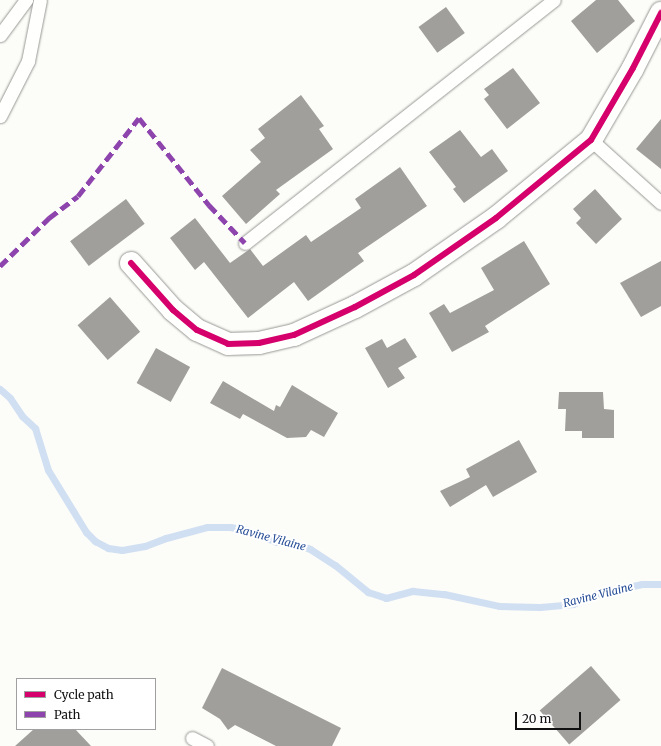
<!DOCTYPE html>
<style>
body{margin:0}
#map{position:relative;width:661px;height:746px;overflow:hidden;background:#fcfcf8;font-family:Merriweather,serif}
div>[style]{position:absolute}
.stream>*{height:7px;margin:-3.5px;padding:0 3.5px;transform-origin:3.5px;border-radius:3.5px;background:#d1dff2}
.building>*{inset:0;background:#a09f9c;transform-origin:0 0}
.roads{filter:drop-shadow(0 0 1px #979795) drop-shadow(0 0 1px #979795)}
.lane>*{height:13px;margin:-6.5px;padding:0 6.5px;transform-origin:6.5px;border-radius:6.5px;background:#fffffe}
.street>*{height:22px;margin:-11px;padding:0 11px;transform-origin:11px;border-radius:11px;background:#fffffe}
.quiet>*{height:5px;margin-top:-2.5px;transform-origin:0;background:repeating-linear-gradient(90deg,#8e44ad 0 10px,transparent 0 15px)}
.cycleway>*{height:6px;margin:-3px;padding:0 3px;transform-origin:3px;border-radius:3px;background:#d6006c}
span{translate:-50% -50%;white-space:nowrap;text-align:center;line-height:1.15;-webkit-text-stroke:4px #fff;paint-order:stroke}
.water-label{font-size:11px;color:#264d96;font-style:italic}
.legend{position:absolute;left:16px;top:678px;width:140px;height:52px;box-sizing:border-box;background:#fff;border:1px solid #a0a0a0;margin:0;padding:5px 7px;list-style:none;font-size:12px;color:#111}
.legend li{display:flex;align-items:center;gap:8px;height:20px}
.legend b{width:20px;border:1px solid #a0a0a0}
.scale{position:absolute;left:515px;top:712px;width:66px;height:18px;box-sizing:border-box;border:2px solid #111;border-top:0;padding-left:5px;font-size:12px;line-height:14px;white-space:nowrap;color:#111;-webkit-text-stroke:3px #fff;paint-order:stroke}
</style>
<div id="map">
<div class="stream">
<i style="left:0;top:389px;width:13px;rotate:42deg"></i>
<i style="left:10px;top:398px;width:22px;rotate:56deg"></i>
<i style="left:22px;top:416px;width:18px;rotate:43deg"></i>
<i style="left:35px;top:428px;width:44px;rotate:72.8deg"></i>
<i style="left:48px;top:470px;width:73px;rotate:58.5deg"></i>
<i style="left:86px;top:532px;width:13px;rotate:45deg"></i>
<i style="left:95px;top:541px;width:15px;rotate:28deg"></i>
<i style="left:108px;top:548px;width:14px;rotate:8deg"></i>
<i style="left:122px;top:550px;width:23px;rotate:-10deg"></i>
<i style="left:145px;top:546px;width:22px;rotate:-21deg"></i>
<i style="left:166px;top:538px;width:42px;rotate:-15deg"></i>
<i style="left:207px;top:527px;width:23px"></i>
<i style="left:230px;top:527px;width:17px;rotate:10deg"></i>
<i style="left:247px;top:530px;width:32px;rotate:22deg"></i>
<i style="left:277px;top:542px;width:16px;rotate:4deg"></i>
<i style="left:293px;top:543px;width:18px;rotate:19deg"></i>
<i style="left:310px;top:549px;width:30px;rotate:33deg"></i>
<i style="left:335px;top:565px;width:43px;rotate:39.3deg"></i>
<i style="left:368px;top:592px;width:19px;rotate:18deg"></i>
<i style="left:386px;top:598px;width:28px;rotate:-15deg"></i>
<i style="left:413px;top:591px;width:31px;rotate:6deg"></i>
<i style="left:444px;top:594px;width:56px;rotate:12.3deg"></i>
<i style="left:499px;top:606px;width:41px;rotate:1.4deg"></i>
<i style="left:540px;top:607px;width:33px;rotate:-5deg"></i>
<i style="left:573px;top:604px;width:25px;rotate:-23deg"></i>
<i style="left:596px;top:594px;width:47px;rotate:-12.3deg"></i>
<i style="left:642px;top:584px;width:19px"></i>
</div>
<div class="building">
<i style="clip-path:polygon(596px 0,618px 0,635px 21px,597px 53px,571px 21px)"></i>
<i style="left:446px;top:7px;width:32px;height:34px;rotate:54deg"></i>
<i style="clip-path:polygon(513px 68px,540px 103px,507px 129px,484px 99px,489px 95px,484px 89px)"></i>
<i style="clip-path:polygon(301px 95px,324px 126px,319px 129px,333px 149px,276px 190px,280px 194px,246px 224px,222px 196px,261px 162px,250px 150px,265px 138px,258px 129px)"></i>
<i style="clip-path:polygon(661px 119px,661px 169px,636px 149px)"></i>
<i style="clip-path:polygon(460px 130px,481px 157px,492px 149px,508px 171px,464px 203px,453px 189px,456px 187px,429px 152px)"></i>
<i style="clip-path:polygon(400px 167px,427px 206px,358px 253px,364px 261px,308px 301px,294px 282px,248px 318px,204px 262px,195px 270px,170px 238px,195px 218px,230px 263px,250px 249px,263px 266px,306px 235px,311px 242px,361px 208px,355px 199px)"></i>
<i style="clip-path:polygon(595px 189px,622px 219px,596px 244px,576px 223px,581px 218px,573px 209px)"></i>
<i style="left:126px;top:199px;width:31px;height:70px;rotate:53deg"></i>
<i style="clip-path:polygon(524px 241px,550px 284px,485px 326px,489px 332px,452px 352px,429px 313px,444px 304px,450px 313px,494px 290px,481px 268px)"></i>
<i style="clip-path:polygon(661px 261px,661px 306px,641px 317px,620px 283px)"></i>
<i style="left:110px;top:297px;width:46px;height:43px;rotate:49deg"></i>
<i style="clip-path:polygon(405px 338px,417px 357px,398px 368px,405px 378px,388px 388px,365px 348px,382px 339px,387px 348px)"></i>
<i style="left:156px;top:348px;width:39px;height:40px;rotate:29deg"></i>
<i style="clip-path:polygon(223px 381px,274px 411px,276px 405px,280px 407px,292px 385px,338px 413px,324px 437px,311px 430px,306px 437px,287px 438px,243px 414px,240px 419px,210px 403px)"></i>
<i style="clip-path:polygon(559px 392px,603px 392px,604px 409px,614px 410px,614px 438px,582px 438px,582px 431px,565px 431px,566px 409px,558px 409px)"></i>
<i style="clip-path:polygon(519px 440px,537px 472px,493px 497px,486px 485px,450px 507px,440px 491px,470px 477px,466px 469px)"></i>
<i style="left:591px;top:666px;width:45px;height:68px;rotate:49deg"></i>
<i style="clip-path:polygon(222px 668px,341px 728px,332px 746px,276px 746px,235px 725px,228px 730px,220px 719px,202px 708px)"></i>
<i style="clip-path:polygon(34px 729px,75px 729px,91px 746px,15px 746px)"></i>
</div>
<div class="roads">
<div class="lane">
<i style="left:0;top:35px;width:44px;rotate:-53.4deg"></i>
<i style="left:0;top:116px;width:62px;rotate:-63deg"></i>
<i style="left:28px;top:61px;width:62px;rotate:-78.9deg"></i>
<i style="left:591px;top:140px;width:94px;rotate:42deg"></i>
<i style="left:245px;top:243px;width:393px;rotate:-38.2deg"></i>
<i style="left:192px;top:738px;width:17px;rotate:28deg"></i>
</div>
<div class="street">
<i style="left:131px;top:263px;width:63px;rotate:48.2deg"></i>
<i style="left:173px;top:310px;width:31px;rotate:40deg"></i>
<i style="left:197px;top:330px;width:34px;rotate:24deg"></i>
<i style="left:228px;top:344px;width:31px;rotate:-2deg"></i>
<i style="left:259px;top:343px;width:36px;rotate:-13deg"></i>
<i style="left:294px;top:335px;width:67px;rotate:-24.7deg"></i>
<i style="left:355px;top:307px;width:67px;rotate:-28.5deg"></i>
<i style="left:414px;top:275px;width:100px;rotate:-34.8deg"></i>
<i style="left:496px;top:218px;width:123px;rotate:-39.4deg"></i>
<i style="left:591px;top:140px;width:83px;rotate:-59.7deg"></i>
<i style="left:633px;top:68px;width:62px;rotate:-63deg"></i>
</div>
</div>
<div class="quiet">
<i style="left:0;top:266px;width:69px;rotate:-44.4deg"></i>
<i style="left:49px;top:218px;width:36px;rotate:-37deg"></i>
<i style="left:78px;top:196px;width:99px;rotate:-52deg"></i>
<i style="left:139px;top:118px;width:112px;rotate:51.2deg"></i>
<i style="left:209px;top:205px;width:52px;rotate:46.5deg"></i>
</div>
<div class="cycleway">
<i style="left:131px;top:263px;width:63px;rotate:48.2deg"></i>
<i style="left:173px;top:310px;width:31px;rotate:40deg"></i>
<i style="left:197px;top:330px;width:34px;rotate:24deg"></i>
<i style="left:228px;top:344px;width:31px;rotate:-2deg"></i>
<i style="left:259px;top:343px;width:36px;rotate:-13deg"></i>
<i style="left:294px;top:335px;width:67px;rotate:-24.7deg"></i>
<i style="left:355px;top:307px;width:67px;rotate:-28.5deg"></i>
<i style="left:414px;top:275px;width:100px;rotate:-34.8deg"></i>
<i style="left:496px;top:218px;width:123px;rotate:-39.4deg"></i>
<i style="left:591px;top:140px;width:83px;rotate:-59.7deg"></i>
<i style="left:633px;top:68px;width:62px;rotate:-63deg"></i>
</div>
<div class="water-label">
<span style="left:271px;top:538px;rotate:15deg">Ravine Vilaine</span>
<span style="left:598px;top:595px;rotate:-14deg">Ravine Vilaine</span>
</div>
<ul class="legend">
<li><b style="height:5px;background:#d6006c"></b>Cycle path</li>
<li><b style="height:5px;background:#8e44ad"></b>Path</li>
</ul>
<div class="scale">20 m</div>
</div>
